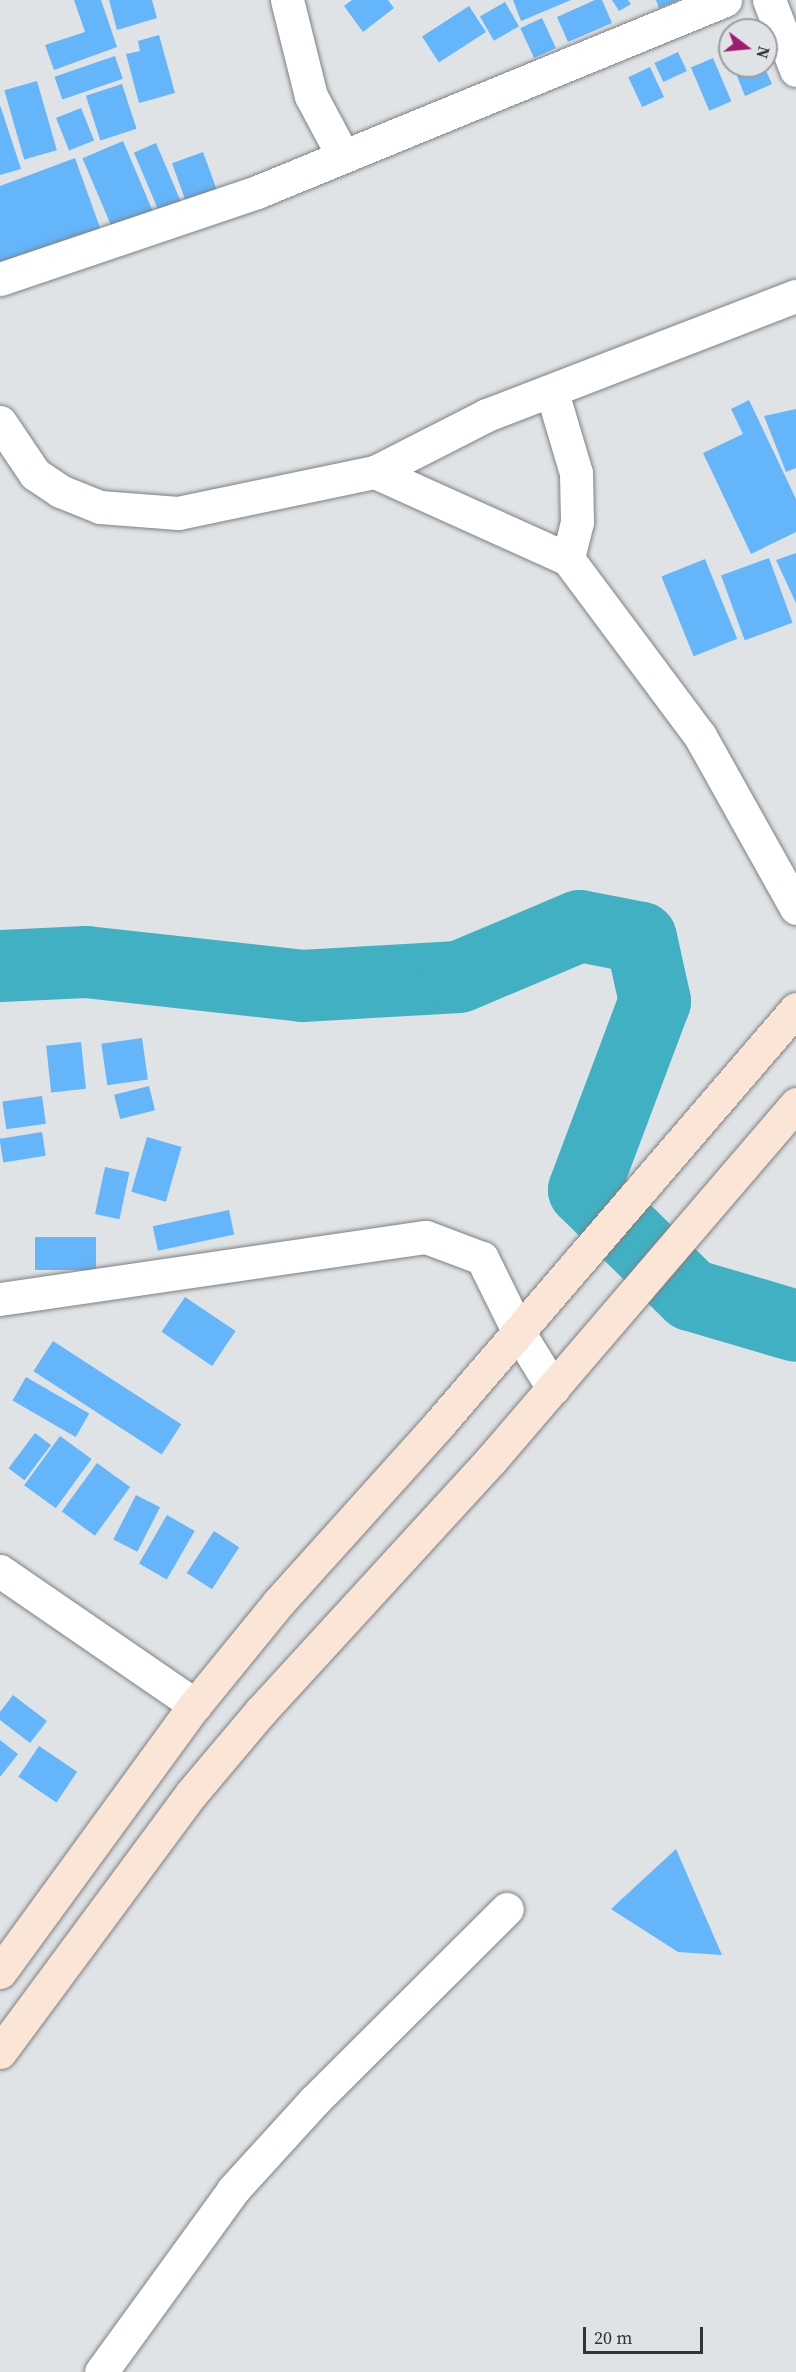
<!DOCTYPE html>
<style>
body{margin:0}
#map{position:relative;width:796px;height:2372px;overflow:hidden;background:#e0e3e6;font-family:"Source Serif 4",serif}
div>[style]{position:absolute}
.river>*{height:72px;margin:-36px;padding:0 36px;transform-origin:36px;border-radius:36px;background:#42b0c3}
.building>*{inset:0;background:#65b5fa;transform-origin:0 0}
.roads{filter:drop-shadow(0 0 2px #7e8183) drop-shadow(0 0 2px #7e8183)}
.street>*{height:33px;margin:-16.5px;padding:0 16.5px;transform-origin:16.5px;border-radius:16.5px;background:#fff}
.secondary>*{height:33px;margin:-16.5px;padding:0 16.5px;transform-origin:16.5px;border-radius:16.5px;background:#fbe5d6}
span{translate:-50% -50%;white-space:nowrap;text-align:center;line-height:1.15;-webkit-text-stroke:5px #e0e3e6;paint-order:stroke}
.north{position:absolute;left:718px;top:18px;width:60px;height:60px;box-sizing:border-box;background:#e0e3e6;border:2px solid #9b9da0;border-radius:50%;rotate:106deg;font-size:16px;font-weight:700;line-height:24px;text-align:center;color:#333436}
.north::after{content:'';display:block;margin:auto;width:21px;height:27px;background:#9d1c6f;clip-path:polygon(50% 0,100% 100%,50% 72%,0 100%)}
.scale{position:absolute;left:583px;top:2327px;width:120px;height:27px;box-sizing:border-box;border:3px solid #333436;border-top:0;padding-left:8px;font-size:18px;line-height:21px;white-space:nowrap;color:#333436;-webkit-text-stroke:4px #e0e3e6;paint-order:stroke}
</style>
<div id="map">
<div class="river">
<i style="left:0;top:966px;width:86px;rotate:-2.7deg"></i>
<i style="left:86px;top:962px;width:217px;rotate:6.3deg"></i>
<i style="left:302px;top:986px;width:157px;rotate:-3.3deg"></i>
<i style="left:459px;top:977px;width:131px;rotate:-22.9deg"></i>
<i style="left:580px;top:926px;width:62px;rotate:11.1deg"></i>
<i style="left:641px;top:938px;width:65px;rotate:77.5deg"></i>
<i style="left:655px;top:1001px;width:202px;rotate:110.6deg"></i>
<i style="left:584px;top:1190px;width:150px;rotate:44.5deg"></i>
<i style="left:691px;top:1295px;width:109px;rotate:16.4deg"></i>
</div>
<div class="building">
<i style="clip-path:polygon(74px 0,101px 0,117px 47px,54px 70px,45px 45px,85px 32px)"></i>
<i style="clip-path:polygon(109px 0,152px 0,157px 18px,117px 30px)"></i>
<i style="clip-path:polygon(352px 0,388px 0,394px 8px,363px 32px,344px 6px)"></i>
<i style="clip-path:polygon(513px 0,571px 0,521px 21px)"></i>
<i style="clip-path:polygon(595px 0,602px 0,612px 23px,568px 42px,557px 17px)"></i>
<i style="clip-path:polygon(612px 0,628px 0,631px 4px,619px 11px)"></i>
<i style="clip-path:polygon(656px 0,679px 0,659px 8px)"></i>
<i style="left:505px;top:2px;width:28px;height:29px;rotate:60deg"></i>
<i style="left:469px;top:6px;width:31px;height:56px;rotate:57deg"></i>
<i style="left:542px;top:18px;width:33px;height:24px;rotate:65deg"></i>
<i style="clip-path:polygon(159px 35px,175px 93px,139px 103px,126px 54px,140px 51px,138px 41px)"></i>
<i style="left:678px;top:52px;width:21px;height:26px;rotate:65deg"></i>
<i style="left:115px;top:56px;width:24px;height:64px;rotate:71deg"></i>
<i style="left:713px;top:58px;width:47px;height:24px;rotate:67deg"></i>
<i style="clip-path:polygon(733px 66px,764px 66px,772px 84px,745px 96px)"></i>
<i style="left:650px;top:67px;width:33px;height:24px;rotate:65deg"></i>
<i style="left:37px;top:81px;width:72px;height:34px;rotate:74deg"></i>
<i style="left:122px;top:84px;width:47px;height:38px;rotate:72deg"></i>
<i style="clip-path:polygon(0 105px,21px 169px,0 175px)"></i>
<i style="left:81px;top:108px;width:35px;height:27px;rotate:68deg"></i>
<i style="left:123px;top:141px;width:86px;height:44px;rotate:67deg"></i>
<i style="left:156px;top:143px;width:66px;height:24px;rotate:67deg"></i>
<i style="left:203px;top:152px;width:48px;height:33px;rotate:70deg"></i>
<i style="clip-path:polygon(75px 158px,103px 236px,0 273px,0 186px)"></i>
<i style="clip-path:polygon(749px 400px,796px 499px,796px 532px,751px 554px,703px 453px,743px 434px,731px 409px)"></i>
<i style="clip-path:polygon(796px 409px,796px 468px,786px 472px,764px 416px)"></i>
<i style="clip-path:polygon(796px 553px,796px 603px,776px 560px)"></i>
<i style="left:769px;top:558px;width:69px;height:51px;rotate:70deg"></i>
<i style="left:705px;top:559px;width:86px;height:47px;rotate:68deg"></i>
<i style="left:142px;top:1038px;width:42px;height:41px;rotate:82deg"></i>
<i style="left:81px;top:1042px;width:47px;height:35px;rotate:84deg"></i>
<i style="left:149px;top:1086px;width:25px;height:36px;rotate:76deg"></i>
<i style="left:42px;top:1096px;width:28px;height:40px;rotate:82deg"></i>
<i style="left:42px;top:1132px;width:24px;height:43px;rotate:81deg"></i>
<i style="left:147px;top:1137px;width:36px;height:57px;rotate:16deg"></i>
<i style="left:105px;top:1167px;width:25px;height:48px;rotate:12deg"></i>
<i style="left:229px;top:1210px;width:25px;height:78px;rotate:78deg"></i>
<i style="left:96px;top:1237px;width:33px;height:61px;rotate:90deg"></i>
<i style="left:185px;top:1297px;width:61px;height:42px;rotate:34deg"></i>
<i style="left:53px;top:1341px;width:153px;height:36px;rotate:33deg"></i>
<i style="left:26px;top:1377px;width:73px;height:27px;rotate:30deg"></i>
<i style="left:35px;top:1433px;width:20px;height:44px;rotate:37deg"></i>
<i style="left:60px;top:1436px;width:39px;height:61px;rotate:36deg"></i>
<i style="left:97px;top:1463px;width:41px;height:60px;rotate:36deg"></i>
<i style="left:136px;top:1495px;width:27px;height:50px;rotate:27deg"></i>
<i style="left:167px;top:1515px;width:32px;height:56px;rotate:30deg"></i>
<i style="left:214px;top:1531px;width:30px;height:50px;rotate:33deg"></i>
<i style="clip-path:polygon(13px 1695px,47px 1721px,30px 1743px,0 1720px,0 1712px)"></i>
<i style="clip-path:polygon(0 1740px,18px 1754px,0 1777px)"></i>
<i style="left:39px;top:1746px;width:46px;height:37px;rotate:34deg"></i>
<i style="clip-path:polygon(676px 1849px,722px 1955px,678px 1952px,611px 1909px)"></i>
</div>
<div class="roads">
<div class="street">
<i style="left:287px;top:0;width:99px;rotate:76deg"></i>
<i style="left:311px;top:96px;width:66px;rotate:61.9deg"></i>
<i style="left:769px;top:0;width:75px;rotate:68.9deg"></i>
<i style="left:0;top:279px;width:271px;rotate:-18.7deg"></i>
<i style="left:257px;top:192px;width:506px;rotate:-22.31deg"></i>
<i style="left:552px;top:392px;width:84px;rotate:73.5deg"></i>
<i style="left:576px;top:473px;width:49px;rotate:88.8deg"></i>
<i style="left:577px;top:522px;width:38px;rotate:104deg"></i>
<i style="left:0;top:422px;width:63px;rotate:56.1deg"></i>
<i style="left:35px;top:474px;width:30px;rotate:34deg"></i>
<i style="left:60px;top:491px;width:43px;rotate:21.8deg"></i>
<i style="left:100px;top:507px;width:78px;rotate:4.4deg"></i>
<i style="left:178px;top:513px;width:201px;rotate:-11.8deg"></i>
<i style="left:375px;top:472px;width:126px;rotate:-27deg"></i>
<i style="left:487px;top:415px;width:331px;rotate:-21.1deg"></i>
<i style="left:375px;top:472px;width:212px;rotate:24.3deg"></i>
<i style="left:568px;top:559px;width:221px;rotate:53.3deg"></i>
<i style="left:700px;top:736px;width:197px;rotate:60.8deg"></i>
<i style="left:0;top:1299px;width:430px;rotate:-8.3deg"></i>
<i style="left:426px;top:1237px;width:60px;rotate:20.6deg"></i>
<i style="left:482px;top:1258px;width:84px;rotate:63.7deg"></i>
<i style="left:519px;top:1333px;width:65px;rotate:58.3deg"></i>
<i style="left:0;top:1571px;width:237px;rotate:34.5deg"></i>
<i style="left:101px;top:2372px;width:225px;rotate:-54deg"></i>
<i style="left:233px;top:2190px;width:120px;rotate:-47.7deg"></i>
<i style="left:314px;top:2101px;width:272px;rotate:-44.9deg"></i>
</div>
<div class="secondary">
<i style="left:0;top:1972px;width:331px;rotate:-53.9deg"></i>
<i style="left:195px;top:1705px;width:133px;rotate:-50.8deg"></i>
<i style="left:279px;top:1602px;width:241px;rotate:-48deg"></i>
<i style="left:440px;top:1423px;width:546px;rotate:-49.31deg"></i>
<i style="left:0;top:2052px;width:321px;rotate:-53.5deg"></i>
<i style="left:191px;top:1794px;width:109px;rotate:-49.9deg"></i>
<i style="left:261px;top:1711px;width:340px;rotate:-47.5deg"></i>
<i style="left:491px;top:1460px;width:469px;rotate:-49.4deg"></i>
</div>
</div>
<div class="north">N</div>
<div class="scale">20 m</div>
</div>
